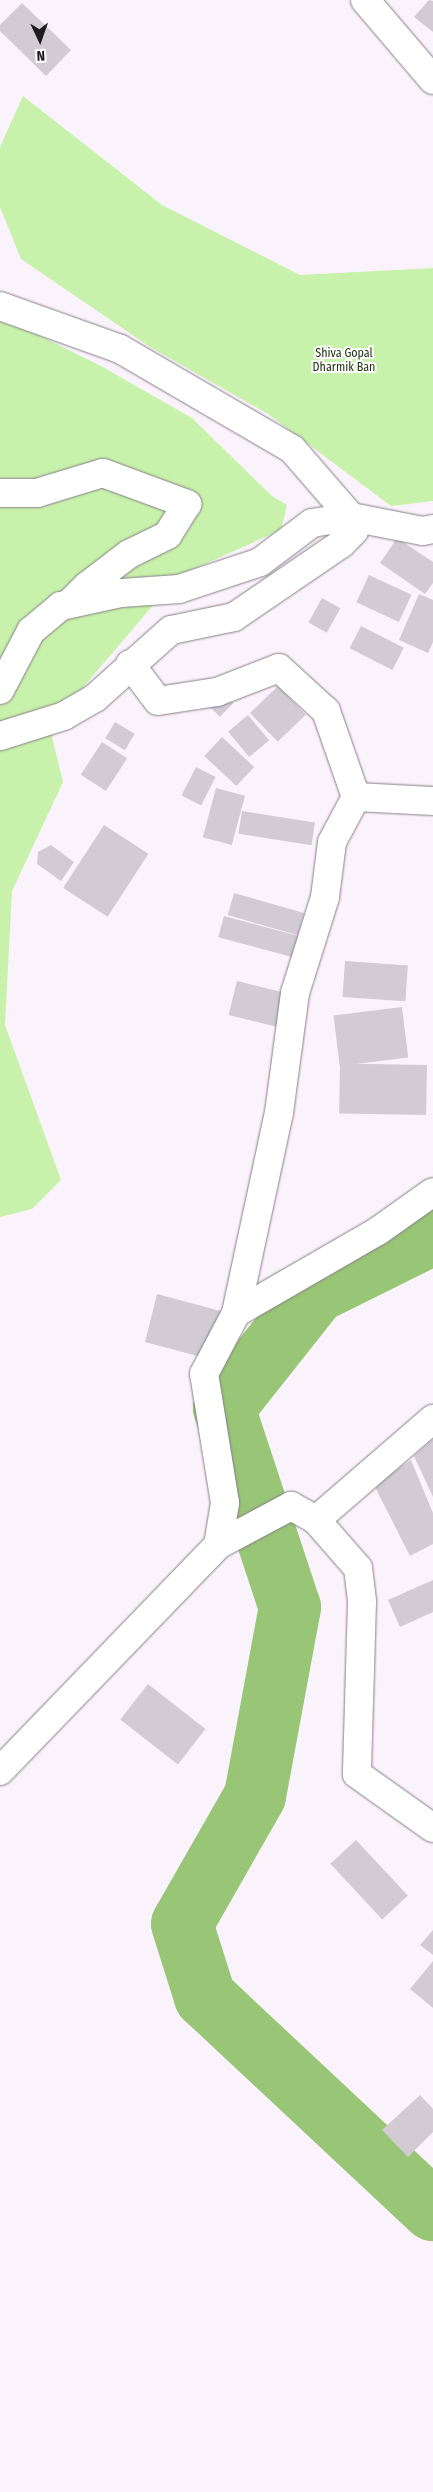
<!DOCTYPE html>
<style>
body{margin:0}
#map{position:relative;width:433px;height:2492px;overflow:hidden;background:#fbf3fc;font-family:"Fira Sans Condensed",sans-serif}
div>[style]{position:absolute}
.green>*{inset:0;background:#c8f1ab}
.river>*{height:62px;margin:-31px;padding:0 31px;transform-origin:31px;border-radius:31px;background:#98c576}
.building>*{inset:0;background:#d2cbd4;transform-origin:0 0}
.roads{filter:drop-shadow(0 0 1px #867f87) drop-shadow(0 0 1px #867f87)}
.minor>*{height:28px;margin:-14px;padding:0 14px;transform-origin:14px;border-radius:14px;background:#fff}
span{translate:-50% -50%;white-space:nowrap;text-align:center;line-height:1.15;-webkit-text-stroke:4px #fff;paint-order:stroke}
.park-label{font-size:12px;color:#213313}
.north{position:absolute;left:15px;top:15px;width:50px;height:50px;-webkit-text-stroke:4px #fff;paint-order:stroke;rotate:177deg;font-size:14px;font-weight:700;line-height:20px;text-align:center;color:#1e1b1e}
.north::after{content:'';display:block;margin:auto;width:18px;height:22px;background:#1e1b1e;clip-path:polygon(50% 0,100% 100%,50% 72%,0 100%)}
</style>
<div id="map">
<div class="green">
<i style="clip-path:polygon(23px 96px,162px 205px,300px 275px,433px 268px,433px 501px,391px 506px,268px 414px,150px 347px,21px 259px,0 207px,0 147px)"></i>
<i style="clip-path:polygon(0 316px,101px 366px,192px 418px,272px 496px,287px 505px,281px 530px,178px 576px,74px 698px,52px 737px,63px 782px,12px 891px,5px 1025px,61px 1180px,32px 1209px,0 1217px)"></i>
</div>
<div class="river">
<i style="left:433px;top:1234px;width:131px;rotate:153.6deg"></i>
<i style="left:316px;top:1292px;width:148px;rotate:128.4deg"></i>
<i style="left:224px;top:1408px;width:210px;rotate:71.7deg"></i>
<i style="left:290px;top:1607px;width:192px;rotate:100.5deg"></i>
<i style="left:255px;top:1796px;width:147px;rotate:119.7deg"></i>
<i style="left:182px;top:1924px;width:77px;rotate:72.5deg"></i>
<i style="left:205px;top:1997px;width:312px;rotate:43.1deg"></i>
</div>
<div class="building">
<i style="clip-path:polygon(429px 0,433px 1px,433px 32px,414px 17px)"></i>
<i style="clip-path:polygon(22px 3px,71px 50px,46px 76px,0 31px,0 25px)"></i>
<i style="clip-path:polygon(397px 538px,433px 562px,433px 583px,425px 594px,380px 563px)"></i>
<i style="left:369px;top:575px;width:47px;height:30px;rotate:25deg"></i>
<i style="clip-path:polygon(419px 594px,433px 600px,433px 642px,428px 653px,399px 640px)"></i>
<i style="left:322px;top:598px;width:21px;height:28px;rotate:29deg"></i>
<i style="left:361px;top:626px;width:48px;height:25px;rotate:27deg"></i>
<i style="left:278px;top:686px;width:40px;height:39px;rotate:46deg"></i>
<i style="left:222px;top:692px;width:16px;height:19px;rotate:45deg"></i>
<i style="left:248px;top:715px;width:33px;height:26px;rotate:50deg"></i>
<i style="left:115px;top:722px;width:23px;height:19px;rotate:31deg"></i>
<i style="left:222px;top:737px;width:44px;height:26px;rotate:43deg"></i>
<i style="left:102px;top:742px;width:30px;height:39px;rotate:33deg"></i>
<i style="left:196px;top:767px;width:22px;height:32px;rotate:27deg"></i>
<i style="left:216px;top:788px;width:30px;height:51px;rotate:15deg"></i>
<i style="left:242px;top:811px;width:74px;height:23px;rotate:9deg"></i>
<i style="left:104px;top:825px;width:53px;height:75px;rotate:33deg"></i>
<i style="clip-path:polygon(51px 845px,74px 862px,61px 881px,37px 864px,38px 852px)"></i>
<i style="left:234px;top:893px;width:73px;height:23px;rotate:16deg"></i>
<i style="left:224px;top:916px;width:81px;height:22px;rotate:15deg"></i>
<i style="left:345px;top:961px;width:63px;height:36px;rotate:4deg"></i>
<i style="left:237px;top:981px;width:49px;height:35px;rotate:14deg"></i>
<i style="left:402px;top:1007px;width:51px;height:69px;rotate:83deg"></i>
<i style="left:427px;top:1065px;width:50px;height:87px;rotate:91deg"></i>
<i style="clip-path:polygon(157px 1294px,228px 1313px,205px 1358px,145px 1342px)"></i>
<i style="clip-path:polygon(433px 1439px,433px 1497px,414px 1456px)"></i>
<i style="clip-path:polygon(411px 1460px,433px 1513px,433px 1544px,410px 1556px,374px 1485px)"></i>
<i style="clip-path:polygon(433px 1580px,433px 1612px,400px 1627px,388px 1600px)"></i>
<i style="left:148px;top:1684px;width:73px;height:45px;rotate:38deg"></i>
<i style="left:356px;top:1840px;width:76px;height:35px;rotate:47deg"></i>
<i style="clip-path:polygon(433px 1930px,433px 1955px,420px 1945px)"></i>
<i style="clip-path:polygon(433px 1961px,433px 2008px,410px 1989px)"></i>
<i style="clip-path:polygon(420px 2095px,433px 2109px,433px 2132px,408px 2157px,382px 2130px)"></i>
</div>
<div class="roads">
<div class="minor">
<i style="left:365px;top:0;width:105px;rotate:49.6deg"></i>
<i style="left:0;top:306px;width:127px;rotate:19.7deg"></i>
<i style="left:120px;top:349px;width:199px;rotate:30.2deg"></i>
<i style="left:292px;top:449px;width:90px;rotate:49.1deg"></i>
<i style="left:351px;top:517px;width:14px;rotate:78deg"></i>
<i style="left:354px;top:531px;width:18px;rotate:135deg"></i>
<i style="left:341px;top:544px;width:130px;rotate:145.7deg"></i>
<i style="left:234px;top:617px;width:64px;rotate:168.3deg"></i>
<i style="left:171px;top:630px;width:102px;rotate:138.2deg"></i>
<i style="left:95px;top:698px;width:36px;rotate:150deg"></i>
<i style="left:64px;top:716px;width:67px;rotate:162.6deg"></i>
<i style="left:0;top:493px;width:37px"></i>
<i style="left:37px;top:493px;width:69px;rotate:-16.9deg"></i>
<i style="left:103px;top:473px;width:90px;rotate:20.3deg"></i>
<i style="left:187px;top:504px;width:36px;rotate:122deg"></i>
<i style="left:168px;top:535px;width:43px;rotate:154deg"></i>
<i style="left:129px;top:554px;width:53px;rotate:142.7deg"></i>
<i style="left:87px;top:586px;width:24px;rotate:135deg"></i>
<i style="left:130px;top:664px;width:46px;rotate:52.9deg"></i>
<i style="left:158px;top:701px;width:60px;rotate:-8.7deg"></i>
<i style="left:217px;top:692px;width:66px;rotate:-21.2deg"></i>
<i style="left:279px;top:668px;width:64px;rotate:42.5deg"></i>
<i style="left:326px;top:711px;width:91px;rotate:70.8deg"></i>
<i style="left:0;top:690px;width:67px;rotate:-62.3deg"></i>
<i style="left:31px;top:631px;width:39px;rotate:-40deg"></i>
<i style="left:61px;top:606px;width:61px;rotate:-12.2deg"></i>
<i style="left:121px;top:593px;width:58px;rotate:-3.9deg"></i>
<i style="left:179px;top:589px;width:85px;rotate:-18.4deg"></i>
<i style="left:260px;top:562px;width:65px;rotate:-36.9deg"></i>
<i style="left:312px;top:523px;width:39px;rotate:-9deg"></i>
<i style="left:351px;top:517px;width:73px;rotate:11deg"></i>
<i style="left:423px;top:531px;width:10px;rotate:-11deg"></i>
<i style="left:236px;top:1313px;width:164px;rotate:-30deg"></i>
<i style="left:378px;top:1231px;width:67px;rotate:-35.3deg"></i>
<i style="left:316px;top:1520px;width:64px;rotate:48.8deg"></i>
<i style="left:358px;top:1568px;width:34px;rotate:83deg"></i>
<i style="left:362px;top:1602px;width:172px;rotate:91.7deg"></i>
<i style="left:357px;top:1774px;width:93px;rotate:35.4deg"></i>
<i style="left:218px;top:1545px;width:43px;rotate:-80.5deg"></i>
<i style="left:225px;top:1503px;width:131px;rotate:-99.2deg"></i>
<i style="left:204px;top:1374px;width:69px;rotate:-62.3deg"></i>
<i style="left:236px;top:1313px;width:205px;rotate:-77.9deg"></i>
<i style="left:279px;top:1113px;width:121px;rotate:-82.4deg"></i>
<i style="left:295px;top:993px;width:101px;rotate:-72.6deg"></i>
<i style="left:325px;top:897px;width:55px;rotate:-82.7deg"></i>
<i style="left:332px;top:842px;width:51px;rotate:-61.9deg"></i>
<i style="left:356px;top:797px;width:77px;rotate:3deg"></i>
<i style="left:0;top:1771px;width:314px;rotate:-46deg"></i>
<i style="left:218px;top:1545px;width:83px;rotate:-28.1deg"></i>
<i style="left:291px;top:1506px;width:29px;rotate:29deg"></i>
<i style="left:316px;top:1520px;width:155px;rotate:-40.8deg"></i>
</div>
</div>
<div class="park-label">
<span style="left:344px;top:361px">Shiva Gopal<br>Dharmik Ban</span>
</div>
<div class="north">N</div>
</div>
